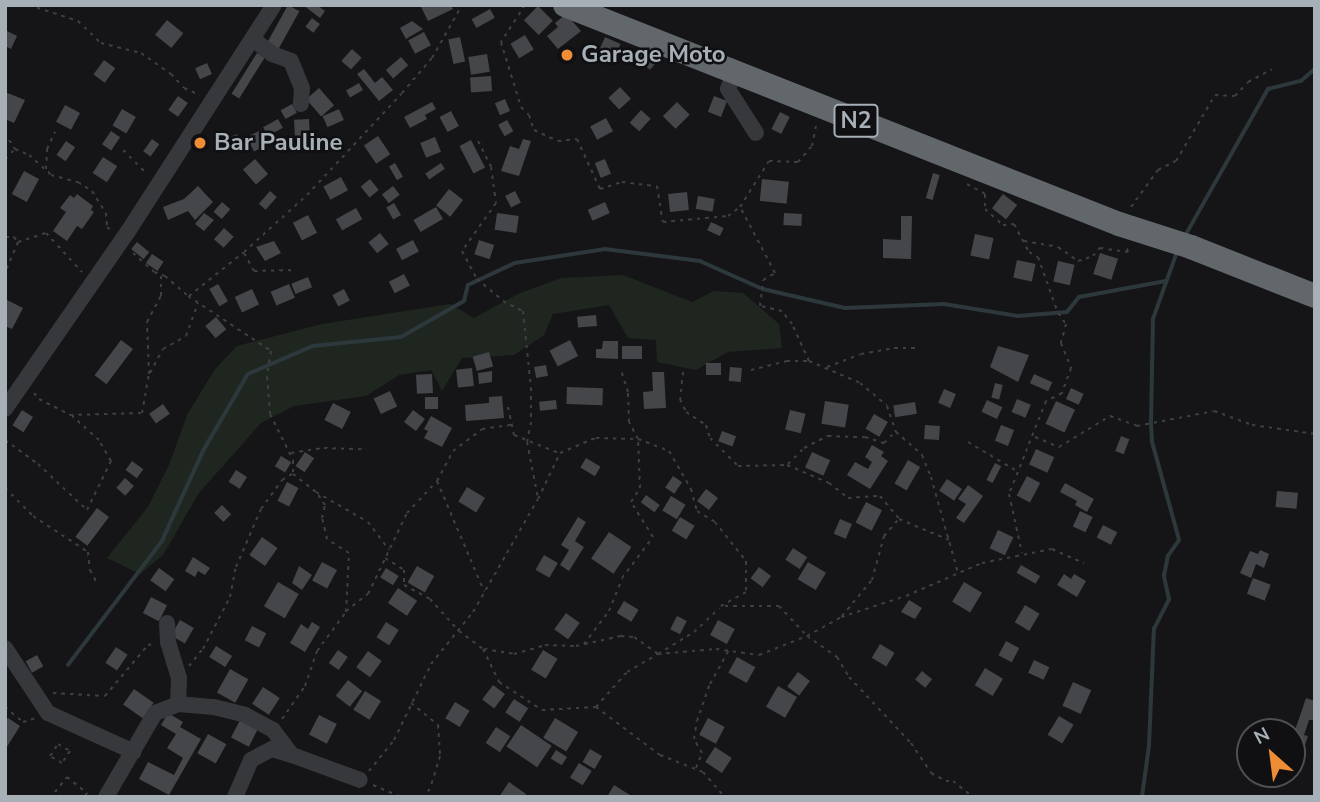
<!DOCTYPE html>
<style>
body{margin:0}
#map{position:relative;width:1320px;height:802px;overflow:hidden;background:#151517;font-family:"Nunito Sans",sans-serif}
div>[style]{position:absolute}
.green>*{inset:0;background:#1f261f}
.stream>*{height:3.5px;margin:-1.75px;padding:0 1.75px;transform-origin:1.75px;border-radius:1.75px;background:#2d383c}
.building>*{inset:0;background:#44464a;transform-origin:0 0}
.path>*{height:2px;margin-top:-1px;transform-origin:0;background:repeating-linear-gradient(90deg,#3c3f43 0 3.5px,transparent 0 8.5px)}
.minor>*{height:16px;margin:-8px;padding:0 8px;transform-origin:8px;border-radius:8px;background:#36383c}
.highway>*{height:24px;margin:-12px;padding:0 12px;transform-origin:12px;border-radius:12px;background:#62676c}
.dots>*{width:19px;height:19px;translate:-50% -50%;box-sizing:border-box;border:4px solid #101012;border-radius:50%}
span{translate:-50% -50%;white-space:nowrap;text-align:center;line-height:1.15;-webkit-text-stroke:5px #101012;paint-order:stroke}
.shield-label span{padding:2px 5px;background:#101012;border:2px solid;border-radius:5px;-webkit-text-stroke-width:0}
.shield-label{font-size:23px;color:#a7afb7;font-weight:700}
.poi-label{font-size:24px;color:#a7afb7;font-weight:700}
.left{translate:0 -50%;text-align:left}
.frame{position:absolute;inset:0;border:7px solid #a7afb7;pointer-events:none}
.north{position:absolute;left:1236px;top:718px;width:70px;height:70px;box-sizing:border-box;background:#101012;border:2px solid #4c5054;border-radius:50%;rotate:332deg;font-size:19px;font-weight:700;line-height:28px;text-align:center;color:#a7afb7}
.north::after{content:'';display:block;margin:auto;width:24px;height:32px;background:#ee8d35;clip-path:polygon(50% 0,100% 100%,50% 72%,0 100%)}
</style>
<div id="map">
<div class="green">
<i style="clip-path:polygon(623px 275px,692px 302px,714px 291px,743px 293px,779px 324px,782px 348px,728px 352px,696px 370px,657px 362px,656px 340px,628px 338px,609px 305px,553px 314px,544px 335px,514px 355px,462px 358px,442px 391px,431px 370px,399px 375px,366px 396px,294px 406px,261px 423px,199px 493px,163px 555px,140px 574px,107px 558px,148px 507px,169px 465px,187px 415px,215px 369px,237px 346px,322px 324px,450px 304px,474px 318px,520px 293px,562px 278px)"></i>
</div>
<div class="stream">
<i style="left:1185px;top:236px;width:169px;rotate:-60.5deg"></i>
<i style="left:1268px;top:89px;width:34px;rotate:-14deg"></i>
<i style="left:1301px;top:81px;width:18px;rotate:-41deg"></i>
<i style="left:68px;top:665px;width:156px;rotate:-52.8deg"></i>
<i style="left:162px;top:541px;width:99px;rotate:-65.5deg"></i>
<i style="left:203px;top:451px;width:89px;rotate:-59.7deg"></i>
<i style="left:248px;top:374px;width:71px;rotate:-23.3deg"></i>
<i style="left:313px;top:346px;width:88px;rotate:-5.8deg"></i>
<i style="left:401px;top:337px;width:73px;rotate:-29.7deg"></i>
<i style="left:464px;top:301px;width:16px;rotate:-76deg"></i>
<i style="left:468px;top:285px;width:52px;rotate:-25.1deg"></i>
<i style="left:515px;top:263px;width:91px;rotate:-8.8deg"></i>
<i style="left:605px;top:249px;width:96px;rotate:7.2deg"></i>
<i style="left:700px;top:261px;width:69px;rotate:24deg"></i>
<i style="left:763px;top:289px;width:84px;rotate:13deg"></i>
<i style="left:845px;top:308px;width:99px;rotate:-2.3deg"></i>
<i style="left:944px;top:304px;width:75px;rotate:9.2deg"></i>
<i style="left:1018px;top:316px;width:49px;rotate:-4.7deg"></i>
<i style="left:1067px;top:312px;width:19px;rotate:-51deg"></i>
<i style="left:1079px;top:297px;width:88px;rotate:-10.4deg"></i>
<i style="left:1142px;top:797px;width:51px;rotate:-82.2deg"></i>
<i style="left:1149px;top:746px;width:117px;rotate:-87.6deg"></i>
<i style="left:1154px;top:629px;width:33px;rotate:-63deg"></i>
<i style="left:1169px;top:600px;width:25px;rotate:-102deg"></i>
<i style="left:1164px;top:576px;width:20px;rotate:-79deg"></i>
<i style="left:1168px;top:556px;width:19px;rotate:-55deg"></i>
<i style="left:1179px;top:540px;width:102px;rotate:-105.4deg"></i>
<i style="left:1152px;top:442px;width:19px;rotate:-93deg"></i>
<i style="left:1151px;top:423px;width:104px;rotate:-88.9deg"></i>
<i style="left:1153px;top:319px;width:71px;rotate:-70.3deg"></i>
</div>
<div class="building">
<i style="left:288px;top:5px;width:13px;height:44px;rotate:29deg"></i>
<i style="clip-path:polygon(303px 5px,317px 5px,325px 11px,320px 18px)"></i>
<i style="clip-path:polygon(420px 5px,451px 5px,453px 9px,428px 21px)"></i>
<i style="left:538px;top:6px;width:21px;height:20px;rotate:45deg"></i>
<i style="left:490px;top:9px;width:10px;height:21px;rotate:61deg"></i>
<i style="clip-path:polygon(566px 14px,581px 31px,558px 49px,547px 36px,558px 27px,555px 23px)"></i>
<i style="left:312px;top:18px;width:10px;height:11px;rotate:37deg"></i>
<i style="left:167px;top:20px;width:21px;height:19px;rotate:39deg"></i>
<i style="clip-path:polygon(412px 21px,423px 29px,406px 39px,400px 28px)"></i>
<i style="clip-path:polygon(5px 30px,17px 36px,11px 49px,5px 46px)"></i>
<i style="left:424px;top:32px;width:15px;height:18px;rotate:62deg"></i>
<i style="left:525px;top:35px;width:17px;height:17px;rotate:59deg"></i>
<i style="left:460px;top:37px;width:25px;height:12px;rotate:78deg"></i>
<i style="left:605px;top:37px;width:17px;height:18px;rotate:24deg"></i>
<i style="left:642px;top:47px;width:21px;height:12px;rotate:41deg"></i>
<i style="left:352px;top:49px;width:13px;height:16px;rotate:42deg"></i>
<i style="left:257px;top:53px;width:9px;height:48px;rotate:32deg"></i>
<i style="left:487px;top:54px;width:18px;height:19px;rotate:81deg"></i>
<i style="left:401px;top:57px;width:11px;height:20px;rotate:49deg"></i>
<i style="left:104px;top:60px;width:14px;height:18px;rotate:36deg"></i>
<i style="left:207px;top:63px;width:12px;height:13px;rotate:66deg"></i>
<i style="clip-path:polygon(364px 69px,375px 83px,382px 77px,393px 90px,379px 101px,357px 74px)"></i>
<i style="left:491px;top:76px;width:15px;height:21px;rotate:86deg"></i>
<i style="left:359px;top:83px;width:8px;height:15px;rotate:60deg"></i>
<i style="left:620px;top:87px;width:16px;height:16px;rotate:47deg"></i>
<i style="left:319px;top:88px;width:23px;height:17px;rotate:49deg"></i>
<i style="clip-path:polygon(5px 92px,25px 100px,14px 123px,5px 119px)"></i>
<i style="left:178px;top:96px;width:12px;height:17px;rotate:35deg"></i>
<i style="left:714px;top:96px;width:14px;height:17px;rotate:21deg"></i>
<i style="left:505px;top:99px;width:13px;height:11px;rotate:67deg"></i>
<i style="clip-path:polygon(432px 102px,436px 109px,425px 115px,427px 119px,410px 128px,404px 117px)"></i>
<i style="left:677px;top:102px;width:18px;height:20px;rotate:45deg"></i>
<i style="left:292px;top:104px;width:10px;height:13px;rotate:61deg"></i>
<i style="left:65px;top:105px;width:17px;height:19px;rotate:28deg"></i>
<i style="left:122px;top:109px;width:16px;height:19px;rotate:30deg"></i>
<i style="left:339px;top:109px;width:12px;height:18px;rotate:66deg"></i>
<i style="left:641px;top:110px;width:13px;height:17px;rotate:42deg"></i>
<i style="left:451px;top:111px;width:17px;height:13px;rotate:62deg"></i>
<i style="left:780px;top:112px;width:11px;height:19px;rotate:27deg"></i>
<i style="left:606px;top:118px;width:15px;height:18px;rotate:62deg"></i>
<i style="left:278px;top:119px;width:10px;height:17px;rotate:61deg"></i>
<i style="left:309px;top:119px;width:17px;height:15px;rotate:87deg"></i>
<i style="left:507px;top:120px;width:13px;height:10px;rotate:61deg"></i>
<i style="left:261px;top:130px;width:16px;height:16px;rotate:63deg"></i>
<i style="left:111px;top:131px;width:11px;height:16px;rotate:34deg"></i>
<i style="left:237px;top:134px;width:12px;height:14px;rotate:66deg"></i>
<i style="left:378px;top:136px;width:22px;height:17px;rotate:56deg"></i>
<i style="left:435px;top:137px;width:16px;height:16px;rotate:68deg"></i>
<i style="left:152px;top:139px;width:9px;height:15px;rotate:36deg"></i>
<i style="clip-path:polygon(523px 139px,531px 141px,519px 176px,501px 171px,510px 146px,519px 149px)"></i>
<i style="left:286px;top:140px;width:17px;height:10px;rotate:3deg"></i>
<i style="left:471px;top:140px;width:31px;height:13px;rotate:63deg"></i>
<i style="left:66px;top:141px;width:11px;height:17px;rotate:34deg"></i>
<i style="left:103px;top:157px;width:17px;height:19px;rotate:33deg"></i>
<i style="left:255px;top:159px;width:20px;height:16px;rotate:49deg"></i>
<i style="left:605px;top:159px;width:16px;height:11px;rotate:68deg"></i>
<i style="left:395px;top:163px;width:16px;height:7px;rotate:60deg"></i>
<i style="left:441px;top:163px;width:7px;height:19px;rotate:56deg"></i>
<i style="left:24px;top:171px;width:17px;height:26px;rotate:28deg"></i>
<i style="left:933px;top:173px;width:7px;height:26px;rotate:16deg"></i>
<i style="left:341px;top:177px;width:15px;height:20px;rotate:62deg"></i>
<i style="left:370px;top:179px;width:14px;height:12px;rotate:51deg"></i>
<i style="left:762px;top:179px;width:27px;height:22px;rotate:6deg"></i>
<i style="clip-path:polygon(198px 186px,213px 202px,195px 220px,188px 211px,168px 220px,163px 207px,184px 199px)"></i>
<i style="left:393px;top:186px;width:11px;height:14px;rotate:52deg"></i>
<i style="left:449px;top:189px;width:18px;height:21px;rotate:38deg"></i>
<i style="left:270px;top:191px;width:9px;height:17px;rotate:41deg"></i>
<i style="left:515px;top:191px;width:13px;height:11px;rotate:63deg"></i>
<i style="left:687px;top:192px;width:18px;height:19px;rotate:84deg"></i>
<i style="clip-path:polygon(77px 194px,93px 206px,91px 210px,94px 212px,82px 229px,77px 226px,67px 241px,53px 231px,66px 212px,60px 208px,70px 195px,74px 198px)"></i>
<i style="left:1003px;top:194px;width:18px;height:18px;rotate:38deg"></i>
<i style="left:698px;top:196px;width:17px;height:13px;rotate:10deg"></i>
<i style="left:222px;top:202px;width:11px;height:13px;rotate:41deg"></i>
<i style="left:605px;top:202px;width:12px;height:19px;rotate:66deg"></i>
<i style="left:394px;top:203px;width:14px;height:9px;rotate:60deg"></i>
<i style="left:436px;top:207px;width:14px;height:26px;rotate:60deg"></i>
<i style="left:356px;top:208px;width:13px;height:23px;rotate:61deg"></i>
<i style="clip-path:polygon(204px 213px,214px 220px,204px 231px,195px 224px)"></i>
<i style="left:497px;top:213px;width:22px;height:17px;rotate:8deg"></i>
<i style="left:784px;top:213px;width:18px;height:12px;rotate:3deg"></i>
<i style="left:308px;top:215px;width:20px;height:17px;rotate:63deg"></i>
<i style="clip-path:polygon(901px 216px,912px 216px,911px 259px,883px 258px,883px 239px,901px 240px)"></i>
<i style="left:711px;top:222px;width:14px;height:9px;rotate:25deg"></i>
<i style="left:224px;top:228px;width:13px;height:15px;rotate:42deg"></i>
<i style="left:380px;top:233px;width:14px;height:15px;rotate:51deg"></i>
<i style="left:975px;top:234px;width:19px;height:22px;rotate:12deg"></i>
<i style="left:413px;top:240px;width:13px;height:19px;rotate:63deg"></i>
<i style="left:479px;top:240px;width:16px;height:15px;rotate:18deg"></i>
<i style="clip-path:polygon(274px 241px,281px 253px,265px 261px,256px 247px)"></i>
<i style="left:137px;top:242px;width:16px;height:9px;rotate:40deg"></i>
<i style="left:1100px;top:253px;width:19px;height:22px;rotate:18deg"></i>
<i style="left:152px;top:254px;width:14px;height:11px;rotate:34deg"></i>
<i style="left:1017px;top:260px;width:19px;height:18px;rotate:12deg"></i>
<i style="left:1058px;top:261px;width:17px;height:21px;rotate:13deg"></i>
<i style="left:404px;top:274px;width:13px;height:17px;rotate:63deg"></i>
<i style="left:308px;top:277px;width:11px;height:18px;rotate:68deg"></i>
<i style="left:218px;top:284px;width:20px;height:10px;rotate:60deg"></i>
<i style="left:289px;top:284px;width:15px;height:20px;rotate:67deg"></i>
<i style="left:252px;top:289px;width:17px;height:19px;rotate:65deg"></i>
<i style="left:344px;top:289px;width:13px;height:13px;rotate:63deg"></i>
<i style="clip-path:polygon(5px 299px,23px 308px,12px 329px,5px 326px)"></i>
<i style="left:596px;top:315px;width:11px;height:19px;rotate:85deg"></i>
<i style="left:216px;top:317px;width:16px;height:14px;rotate:50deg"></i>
<i style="left:121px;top:340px;width:15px;height:44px;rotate:37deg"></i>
<i style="left:570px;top:340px;width:18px;height:23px;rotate:63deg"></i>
<i style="clip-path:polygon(603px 341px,618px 341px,618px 359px,596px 358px,596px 349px,602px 349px)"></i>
<i style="left:622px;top:346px;width:20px;height:13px"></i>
<i style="clip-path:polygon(998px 346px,1029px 355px,1018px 382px,990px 367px)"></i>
<i style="left:489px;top:352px;width:15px;height:17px;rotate:74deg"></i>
<i style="left:706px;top:363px;width:15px;height:12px"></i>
<i style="left:546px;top:365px;width:11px;height:12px;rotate:80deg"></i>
<i style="left:730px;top:367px;width:12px;height:14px;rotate:5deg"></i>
<i style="left:472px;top:368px;width:18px;height:16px;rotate:84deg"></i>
<i style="clip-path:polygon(492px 371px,492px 382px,479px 384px,478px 373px)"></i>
<i style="clip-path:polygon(652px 372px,664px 372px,666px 408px,644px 409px,643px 392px,653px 391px)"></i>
<i style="left:432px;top:374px;width:19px;height:16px;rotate:87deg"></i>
<i style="left:1034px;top:374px;width:20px;height:10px;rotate:24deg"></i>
<i style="left:995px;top:383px;width:8px;height:15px;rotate:14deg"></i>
<i style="left:567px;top:387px;width:36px;height:17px;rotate:2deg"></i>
<i style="left:1071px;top:388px;width:14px;height:12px;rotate:25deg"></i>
<i style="left:944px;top:389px;width:13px;height:15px;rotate:23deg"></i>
<i style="left:390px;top:391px;width:17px;height:18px;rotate:65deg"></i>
<i style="clip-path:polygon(502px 396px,504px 418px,466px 421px,465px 405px,489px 403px,489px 397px)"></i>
<i style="left:438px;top:397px;width:12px;height:13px;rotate:90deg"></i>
<i style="left:1017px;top:399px;width:15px;height:14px;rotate:23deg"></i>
<i style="left:556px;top:400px;width:9px;height:17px;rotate:84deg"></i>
<i style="left:987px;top:400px;width:17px;height:13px;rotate:25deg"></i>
<i style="left:825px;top:401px;width:24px;height:23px;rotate:9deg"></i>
<i style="left:1056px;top:401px;width:21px;height:25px;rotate:25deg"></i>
<i style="left:915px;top:402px;width:12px;height:22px;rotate:81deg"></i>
<i style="left:333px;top:403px;width:20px;height:19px;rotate:27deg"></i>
<i style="left:163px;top:404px;width:12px;height:17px;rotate:55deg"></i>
<i style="left:22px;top:410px;width:13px;height:18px;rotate:32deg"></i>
<i style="left:413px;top:410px;width:15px;height:15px;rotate:37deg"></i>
<i style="left:790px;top:410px;width:16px;height:20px;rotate:14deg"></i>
<i style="left:874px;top:414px;width:16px;height:17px;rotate:30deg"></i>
<i style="clip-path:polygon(431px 416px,452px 428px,442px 447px,424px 438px,428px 431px,424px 429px)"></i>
<i style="left:925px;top:425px;width:15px;height:14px;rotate:4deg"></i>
<i style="left:1001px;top:425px;width:14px;height:17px;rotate:21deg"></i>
<i style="left:722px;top:431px;width:15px;height:11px;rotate:20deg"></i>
<i style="left:1121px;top:436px;width:9px;height:16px;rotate:21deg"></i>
<i style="clip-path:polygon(872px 445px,884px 452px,881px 456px,888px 461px,870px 489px,847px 475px,855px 462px,868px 469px,872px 462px,865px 457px)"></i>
<i style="left:1036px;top:449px;width:20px;height:17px;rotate:24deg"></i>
<i style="left:305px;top:452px;width:11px;height:17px;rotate:34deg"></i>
<i style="left:812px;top:452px;width:20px;height:17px;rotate:24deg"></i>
<i style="left:281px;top:456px;width:12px;height:12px;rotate:31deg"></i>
<i style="left:586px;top:458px;width:17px;height:11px;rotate:31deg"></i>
<i style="left:908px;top:460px;width:14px;height:27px;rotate:30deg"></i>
<i style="left:132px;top:461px;width:14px;height:11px;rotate:36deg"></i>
<i style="left:995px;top:463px;width:7px;height:19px;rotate:27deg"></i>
<i style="left:236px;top:470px;width:13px;height:14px;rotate:32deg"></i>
<i style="left:673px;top:476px;width:11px;height:14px;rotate:34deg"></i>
<i style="left:1027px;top:476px;width:15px;height:22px;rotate:28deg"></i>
<i style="left:125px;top:478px;width:12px;height:13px;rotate:42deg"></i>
<i style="left:947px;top:479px;width:18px;height:14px;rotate:34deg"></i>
<i style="left:287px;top:482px;width:13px;height:21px;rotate:27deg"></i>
<i style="clip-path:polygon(1065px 483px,1094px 499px,1087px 512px,1075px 505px,1077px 501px,1060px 492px)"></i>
<i style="clip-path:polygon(968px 485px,983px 496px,964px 523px,956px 518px,966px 504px,958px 499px)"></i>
<i style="left:467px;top:487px;width:21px;height:17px;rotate:31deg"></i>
<i style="left:706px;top:489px;width:15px;height:15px;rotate:37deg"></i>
<i style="left:1277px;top:491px;width:21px;height:16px;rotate:5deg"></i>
<i style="left:646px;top:495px;width:17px;height:9px;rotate:36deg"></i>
<i style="left:671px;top:496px;width:17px;height:17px;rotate:31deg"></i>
<i style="left:866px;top:502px;width:18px;height:23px;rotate:27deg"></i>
<i style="left:222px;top:505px;width:13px;height:11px;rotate:45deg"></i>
<i style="left:97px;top:508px;width:15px;height:36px;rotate:37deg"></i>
<i style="left:1080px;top:511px;width:14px;height:17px;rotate:25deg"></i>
<i style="clip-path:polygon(578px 517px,586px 522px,575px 541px,584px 547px,569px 571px,560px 565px,569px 550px,561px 545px)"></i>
<i style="left:680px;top:517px;width:17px;height:16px;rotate:31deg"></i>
<i style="left:840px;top:519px;width:13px;height:16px;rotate:23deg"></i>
<i style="left:1103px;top:525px;width:16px;height:14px;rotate:27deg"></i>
<i style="left:998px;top:530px;width:17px;height:20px;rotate:25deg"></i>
<i style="left:609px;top:532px;width:27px;height:32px;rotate:34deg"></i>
<i style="left:262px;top:537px;width:19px;height:22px;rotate:35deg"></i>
<i style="left:793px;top:548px;width:17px;height:14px;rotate:33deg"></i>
<i style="clip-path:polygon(1260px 550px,1269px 554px,1264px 568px,1256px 564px,1251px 578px,1240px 573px,1250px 551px,1258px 554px)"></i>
<i style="left:544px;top:555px;width:16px;height:17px;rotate:30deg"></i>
<i style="clip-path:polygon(193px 557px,210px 568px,205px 575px,198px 571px,195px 577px,185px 571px)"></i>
<i style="left:322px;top:562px;width:17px;height:21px;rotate:28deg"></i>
<i style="left:808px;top:562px;width:21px;height:20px;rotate:31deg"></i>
<i style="left:1021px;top:565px;width:22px;height:9px;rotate:30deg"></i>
<i style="clip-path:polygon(299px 566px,312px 575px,302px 590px,292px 583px)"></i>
<i style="left:417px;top:566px;width:20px;height:19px;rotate:30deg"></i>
<i style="left:759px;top:567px;width:15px;height:14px;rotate:37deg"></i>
<i style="left:159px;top:568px;width:19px;height:15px;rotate:36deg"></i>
<i style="left:386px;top:568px;width:15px;height:11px;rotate:32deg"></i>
<i style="clip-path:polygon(1064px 574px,1071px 579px,1074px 574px,1086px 581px,1077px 597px,1057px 585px)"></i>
<i style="left:1253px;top:578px;width:19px;height:17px;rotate:21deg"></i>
<i style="left:278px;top:582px;width:24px;height:28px;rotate:30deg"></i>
<i style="left:964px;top:582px;width:21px;height:23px;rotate:31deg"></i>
<i style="left:398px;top:588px;width:23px;height:18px;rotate:34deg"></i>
<i style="left:151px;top:597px;width:18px;height:18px;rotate:27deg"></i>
<i style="clip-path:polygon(909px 600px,922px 608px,915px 619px,901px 612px)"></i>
<i style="left:624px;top:601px;width:17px;height:14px;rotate:31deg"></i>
<i style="left:1025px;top:605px;width:17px;height:20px;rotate:31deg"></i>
<i style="left:566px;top:613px;width:17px;height:20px;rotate:36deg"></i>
<i style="left:677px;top:616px;width:11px;height:15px;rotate:27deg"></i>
<i style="left:180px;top:620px;width:16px;height:18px;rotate:30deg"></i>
<i style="left:718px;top:620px;width:19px;height:17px;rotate:28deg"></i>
<i style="clip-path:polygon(312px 622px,320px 627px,305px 652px,290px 643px,301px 624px,308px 629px)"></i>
<i style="left:386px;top:622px;width:15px;height:18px;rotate:32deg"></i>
<i style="left:252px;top:626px;width:16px;height:16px;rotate:27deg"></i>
<i style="left:1006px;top:641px;width:15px;height:16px;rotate:28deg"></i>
<i style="left:880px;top:644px;width:17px;height:16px;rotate:31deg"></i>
<i style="left:216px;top:646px;width:19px;height:13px;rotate:32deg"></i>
<i style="left:116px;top:647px;width:14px;height:19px;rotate:34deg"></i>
<i style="left:338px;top:650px;width:12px;height:16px;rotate:35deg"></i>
<i style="left:543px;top:650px;width:17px;height:23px;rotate:31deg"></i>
<i style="left:368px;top:651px;width:17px;height:20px;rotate:36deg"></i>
<i style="left:37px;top:655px;width:13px;height:13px;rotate:61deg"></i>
<i style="left:737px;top:657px;width:21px;height:18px;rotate:29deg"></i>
<i style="left:1034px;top:660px;width:17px;height:14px;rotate:25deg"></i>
<i style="left:985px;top:668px;width:21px;height:20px;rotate:31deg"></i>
<i style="left:230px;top:669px;width:21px;height:27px;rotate:29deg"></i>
<i style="left:922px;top:671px;width:13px;height:11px;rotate:39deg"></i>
<i style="left:798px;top:672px;width:15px;height:18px;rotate:37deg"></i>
<i style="left:348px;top:680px;width:18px;height:20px;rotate:38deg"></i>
<i style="left:1073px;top:682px;width:20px;height:26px;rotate:24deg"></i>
<i style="left:493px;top:685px;width:15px;height:18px;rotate:37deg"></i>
<i style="left:778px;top:686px;width:22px;height:24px;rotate:30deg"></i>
<i style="left:263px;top:687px;width:20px;height:20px;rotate:33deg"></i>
<i style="left:134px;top:689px;width:24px;height:19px;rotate:35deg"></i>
<i style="left:365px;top:691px;width:19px;height:22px;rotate:32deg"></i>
<i style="clip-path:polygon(1306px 698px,1315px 701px,1315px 720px,1309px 720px,1304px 735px,1308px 736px,1304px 748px,1292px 745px,1292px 739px)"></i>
<i style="left:514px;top:699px;width:17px;height:16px;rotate:33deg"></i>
<i style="left:455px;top:702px;width:17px;height:19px;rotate:31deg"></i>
<i style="clip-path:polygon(168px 713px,183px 722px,180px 727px,201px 739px,169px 795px,139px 779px,148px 762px,174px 775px,183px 758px,167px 748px,176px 734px,161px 725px)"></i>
<i style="left:319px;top:715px;width:20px;height:22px;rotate:27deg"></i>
<i style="left:1059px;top:716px;width:17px;height:22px;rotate:31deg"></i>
<i style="clip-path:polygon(8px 718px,20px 726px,5px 750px,5px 722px)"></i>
<i style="left:241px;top:718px;width:20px;height:22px;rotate:27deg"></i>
<i style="left:555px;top:718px;width:27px;height:23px;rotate:31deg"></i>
<i style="left:708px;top:718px;width:19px;height:19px;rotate:28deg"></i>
<i style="left:521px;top:725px;width:37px;height:26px;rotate:34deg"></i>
<i style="left:496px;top:727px;width:17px;height:19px;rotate:33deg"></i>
<i style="left:208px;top:734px;width:21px;height:22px;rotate:29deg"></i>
<i style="left:715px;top:747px;width:20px;height:18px;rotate:33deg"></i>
<i style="left:590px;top:749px;width:14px;height:15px;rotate:30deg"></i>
<i style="left:556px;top:750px;width:13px;height:10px;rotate:32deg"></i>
<i style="left:579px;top:763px;width:15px;height:17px;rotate:32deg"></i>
<i style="clip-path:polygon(509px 782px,526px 794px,524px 797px,499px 797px)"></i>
<i style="clip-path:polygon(614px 785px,630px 795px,629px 797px,607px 797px)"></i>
</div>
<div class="path">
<i style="left:29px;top:5px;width:52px;rotate:18.1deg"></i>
<i style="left:78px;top:21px;width:32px;rotate:44deg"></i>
<i style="left:101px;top:43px;width:41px;rotate:14deg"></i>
<i style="left:141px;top:53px;width:37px;rotate:35deg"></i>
<i style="left:171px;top:74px;width:19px;rotate:47deg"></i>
<i style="left:184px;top:88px;width:17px;rotate:24deg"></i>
<i style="left:525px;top:5px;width:44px;rotate:123deg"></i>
<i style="left:501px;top:42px;width:68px;rotate:72.9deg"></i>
<i style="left:521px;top:107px;width:11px;rotate:45deg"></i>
<i style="left:529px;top:115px;width:16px;rotate:72deg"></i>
<i style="left:534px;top:130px;width:26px;rotate:25deg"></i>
<i style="left:558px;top:141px;width:19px;rotate:-6deg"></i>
<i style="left:577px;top:139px;width:55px;rotate:65.3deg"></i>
<i style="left:600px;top:189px;width:23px;rotate:-18deg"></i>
<i style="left:622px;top:182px;width:35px;rotate:7deg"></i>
<i style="left:657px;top:186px;width:36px;rotate:81deg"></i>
<i style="left:663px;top:222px;width:65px;rotate:-5.3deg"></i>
<i style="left:728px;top:216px;width:15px;rotate:-37deg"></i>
<i style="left:9px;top:140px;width:11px;rotate:56deg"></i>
<i style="left:15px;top:149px;width:15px;rotate:23deg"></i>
<i style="left:29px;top:155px;width:30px;rotate:42deg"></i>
<i style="left:51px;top:175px;width:28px;rotate:15deg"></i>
<i style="left:78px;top:182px;width:17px;rotate:33deg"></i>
<i style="left:92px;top:191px;width:26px;rotate:58deg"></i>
<i style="left:106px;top:213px;width:14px;rotate:86deg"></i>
<i style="left:107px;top:227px;width:6px;rotate:39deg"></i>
<i style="left:478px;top:141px;width:29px;rotate:63deg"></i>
<i style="left:491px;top:167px;width:36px;rotate:82deg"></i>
<i style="left:496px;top:203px;width:59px;rotate:125.3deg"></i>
<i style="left:462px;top:251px;width:32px;rotate:62deg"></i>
<i style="left:477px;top:279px;width:34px;rotate:40deg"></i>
<i style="left:503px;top:301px;width:22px;rotate:27deg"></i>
<i style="left:523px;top:311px;width:77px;rotate:84.1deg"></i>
<i style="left:531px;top:388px;width:34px;rotate:90deg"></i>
<i style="left:531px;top:422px;width:20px;rotate:101deg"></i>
<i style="left:527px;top:442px;width:57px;rotate:78.9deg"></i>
<i style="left:123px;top:150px;width:34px;rotate:45deg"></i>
<i style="left:5px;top:159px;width:13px;rotate:-45deg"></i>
<i style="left:46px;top:169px;width:20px;rotate:-87deg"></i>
<i style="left:47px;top:149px;width:19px;rotate:-65deg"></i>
<i style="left:967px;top:184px;width:21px;rotate:29deg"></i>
<i style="left:985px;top:194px;width:15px;rotate:90deg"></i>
<i style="left:985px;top:209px;width:24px;rotate:42deg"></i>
<i style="left:1003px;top:225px;width:11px;rotate:-5deg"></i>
<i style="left:1014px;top:224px;width:32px;rotate:62deg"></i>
<i style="left:1029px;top:252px;width:10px;rotate:29deg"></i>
<i style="left:1038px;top:257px;width:59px;rotate:70.3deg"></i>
<i style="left:1058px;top:313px;width:14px;rotate:54deg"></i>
<i style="left:1066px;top:324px;width:20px;rotate:105deg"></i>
<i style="left:1061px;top:343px;width:27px;rotate:68deg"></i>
<i style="left:1071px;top:368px;width:27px;rotate:110deg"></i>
<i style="left:1062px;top:393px;width:18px;rotate:153deg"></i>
<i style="left:1046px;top:401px;width:100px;rotate:111.7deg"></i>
<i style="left:1009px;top:494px;width:60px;rotate:77.6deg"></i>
<i style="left:1131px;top:207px;width:46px;rotate:-53.9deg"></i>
<i style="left:1158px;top:170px;width:20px;rotate:-27deg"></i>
<i style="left:1176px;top:161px;width:77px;rotate:-59.4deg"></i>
<i style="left:1215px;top:95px;width:20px;rotate:3deg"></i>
<i style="left:1235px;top:96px;width:19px;rotate:-47deg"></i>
<i style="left:1248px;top:82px;width:27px;rotate:-28deg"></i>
<i style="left:5px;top:237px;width:9px"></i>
<i style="left:14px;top:237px;width:6px;rotate:51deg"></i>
<i style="left:18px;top:242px;width:33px;rotate:113deg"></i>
<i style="left:1024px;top:241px;width:35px;rotate:10deg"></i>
<i style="left:1058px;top:247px;width:24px;rotate:35deg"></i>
<i style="left:1078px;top:261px;width:16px;rotate:-18deg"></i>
<i style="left:1093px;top:256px;width:11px;rotate:-49deg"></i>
<i style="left:1100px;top:248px;width:28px;rotate:8deg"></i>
<i style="left:1128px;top:252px;width:6px;rotate:-108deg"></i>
<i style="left:18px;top:242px;width:29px;rotate:-18deg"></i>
<i style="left:46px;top:233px;width:53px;rotate:47.3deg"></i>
<i style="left:133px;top:253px;width:28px;rotate:42deg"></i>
<i style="left:154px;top:272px;width:12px;rotate:20deg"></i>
<i style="left:165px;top:276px;width:30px;rotate:41deg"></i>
<i style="left:188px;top:296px;width:100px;rotate:33.5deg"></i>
<i style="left:271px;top:351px;width:26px;rotate:99deg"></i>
<i style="left:267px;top:377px;width:37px;rotate:85deg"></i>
<i style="left:270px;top:414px;width:51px;rotate:63.4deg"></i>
<i style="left:293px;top:460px;width:14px;rotate:90deg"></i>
<i style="left:293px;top:474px;width:29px;rotate:38deg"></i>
<i style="left:316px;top:492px;width:60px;rotate:30deg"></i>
<i style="left:368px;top:522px;width:35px;rotate:53deg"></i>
<i style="left:244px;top:253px;width:21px;rotate:61deg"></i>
<i style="left:254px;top:271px;width:42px;rotate:-1.4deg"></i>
<i style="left:189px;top:296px;width:70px;rotate:-38.7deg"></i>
<i style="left:244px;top:252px;width:85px;rotate:-42.1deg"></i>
<i style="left:307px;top:195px;width:139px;rotate:-47deg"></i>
<i style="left:402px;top:93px;width:46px;rotate:-49.4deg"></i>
<i style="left:432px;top:58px;width:61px;rotate:-60.5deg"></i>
<i style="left:809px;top:361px;width:41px;rotate:-114.7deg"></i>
<i style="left:792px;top:324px;width:16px;rotate:-128deg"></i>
<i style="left:782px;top:311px;width:23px;rotate:-167deg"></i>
<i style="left:760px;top:306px;width:26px;rotate:-83deg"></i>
<i style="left:763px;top:280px;width:14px;rotate:-30deg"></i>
<i style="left:775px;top:273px;width:75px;rotate:-117.9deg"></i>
<i style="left:740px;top:207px;width:54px;rotate:-57.8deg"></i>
<i style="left:769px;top:161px;width:29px;rotate:2deg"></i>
<i style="left:798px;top:162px;width:21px;rotate:-49deg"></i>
<i style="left:812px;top:146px;width:21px;rotate:-79deg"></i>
<i style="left:827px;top:367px;width:36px;rotate:-21deg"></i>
<i style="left:861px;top:354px;width:34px;rotate:-10deg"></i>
<i style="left:894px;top:348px;width:21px"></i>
<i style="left:751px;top:370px;width:36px;rotate:-14deg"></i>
<i style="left:786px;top:361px;width:23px"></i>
<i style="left:809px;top:361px;width:56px;rotate:23.3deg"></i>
<i style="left:860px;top:383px;width:35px;rotate:40deg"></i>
<i style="left:887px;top:406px;width:28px;rotate:71deg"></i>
<i style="left:896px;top:432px;width:35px;rotate:41deg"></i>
<i style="left:922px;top:455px;width:24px;rotate:68deg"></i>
<i style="left:931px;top:477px;width:100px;rotate:74.3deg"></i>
<i style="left:683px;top:372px;width:27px;rotate:96deg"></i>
<i style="left:680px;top:399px;width:14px;rotate:65deg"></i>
<i style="left:686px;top:412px;width:24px;rotate:33deg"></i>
<i style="left:706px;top:425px;width:14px;rotate:73deg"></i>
<i style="left:710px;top:438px;width:40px;rotate:45deg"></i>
<i style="left:738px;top:466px;width:49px;rotate:-1.2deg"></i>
<i style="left:787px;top:465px;width:46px;rotate:23.2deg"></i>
<i style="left:829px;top:483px;width:24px;rotate:38deg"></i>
<i style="left:848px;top:498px;width:32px;rotate:-4deg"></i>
<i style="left:880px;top:496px;width:30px;rotate:50deg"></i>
<i style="left:150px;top:373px;width:27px;rotate:-62deg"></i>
<i style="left:163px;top:349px;width:26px;rotate:-29deg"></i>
<i style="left:186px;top:336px;width:35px;rotate:-70deg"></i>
<i style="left:34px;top:393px;width:8px;rotate:50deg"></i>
<i style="left:39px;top:399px;width:35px;rotate:27deg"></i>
<i style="left:70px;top:415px;width:72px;rotate:-1.6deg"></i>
<i style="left:142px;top:413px;width:40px;rotate:-80deg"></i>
<i style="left:149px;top:374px;width:52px;rotate:-92.2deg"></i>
<i style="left:147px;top:322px;width:30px;rotate:-62deg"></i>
<i style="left:161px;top:296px;width:20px;rotate:-90deg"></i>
<i style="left:508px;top:407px;width:29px;rotate:78deg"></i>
<i style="left:514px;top:435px;width:48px;rotate:21.8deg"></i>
<i style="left:1035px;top:437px;width:26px;rotate:23deg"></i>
<i style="left:1059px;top:447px;width:60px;rotate:-31.3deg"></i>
<i style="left:1110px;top:416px;width:29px;rotate:20deg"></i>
<i style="left:1137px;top:426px;width:78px;rotate:-11deg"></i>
<i style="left:1214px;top:411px;width:40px;rotate:20.2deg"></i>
<i style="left:1252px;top:425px;width:64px;rotate:8.1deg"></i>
<i style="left:5px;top:440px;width:41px;rotate:36deg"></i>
<i style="left:38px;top:464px;width:67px;rotate:43.2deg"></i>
<i style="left:87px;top:510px;width:55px;rotate:-63.9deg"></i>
<i style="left:111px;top:461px;width:24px;rotate:-120deg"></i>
<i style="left:99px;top:440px;width:36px;rotate:-138deg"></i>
<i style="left:968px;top:442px;width:55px;rotate:30.8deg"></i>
<i style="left:291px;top:453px;width:33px;rotate:-9deg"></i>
<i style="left:324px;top:448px;width:38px;rotate:2deg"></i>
<i style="left:788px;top:464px;width:23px;rotate:-45deg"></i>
<i style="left:804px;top:448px;width:27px;rotate:-27deg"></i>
<i style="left:828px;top:436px;width:37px;rotate:2deg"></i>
<i style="left:865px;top:437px;width:20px;rotate:18deg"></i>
<i style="left:884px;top:443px;width:14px;rotate:-45deg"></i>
<i style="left:437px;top:481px;width:120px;rotate:66.9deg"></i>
<i style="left:5px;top:488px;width:40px;rotate:45deg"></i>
<i style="left:33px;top:516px;width:66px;rotate:33.2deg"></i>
<i style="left:88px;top:552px;width:18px;rotate:84deg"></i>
<i style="left:90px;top:570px;width:17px;rotate:62deg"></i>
<i style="left:385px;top:558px;width:22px;rotate:32deg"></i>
<i style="left:404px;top:570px;width:15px;rotate:90deg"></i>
<i style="left:404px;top:585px;width:30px;rotate:28deg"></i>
<i style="left:430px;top:599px;width:43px;rotate:47.8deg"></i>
<i style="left:459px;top:631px;width:30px;rotate:37deg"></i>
<i style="left:483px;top:649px;width:37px;rotate:64deg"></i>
<i style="left:499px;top:682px;width:51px;rotate:33.1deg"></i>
<i style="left:542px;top:710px;width:54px;rotate:-3.2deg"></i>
<i style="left:596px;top:707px;width:47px;rotate:-48.5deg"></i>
<i style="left:627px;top:672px;width:36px;rotate:-30deg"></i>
<i style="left:658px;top:654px;width:58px;rotate:-4.9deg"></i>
<i style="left:716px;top:649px;width:43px;rotate:7.9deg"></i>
<i style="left:759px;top:655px;width:52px;rotate:-21.6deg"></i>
<i style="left:807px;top:636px;width:39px;rotate:-29deg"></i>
<i style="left:841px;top:617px;width:68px;rotate:-17.9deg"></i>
<i style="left:906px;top:596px;width:83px;rotate:-23.5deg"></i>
<i style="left:982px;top:563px;width:71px;rotate:-11.3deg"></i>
<i style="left:1052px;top:549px;width:35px;rotate:24deg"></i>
<i style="left:725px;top:606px;width:54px"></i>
<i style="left:779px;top:606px;width:41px;rotate:47deg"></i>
<i style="left:807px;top:636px;width:37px;rotate:35deg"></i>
<i style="left:837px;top:657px;width:23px;rotate:59deg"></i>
<i style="left:849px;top:677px;width:91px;rotate:46.8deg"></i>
<i style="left:911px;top:743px;width:36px;rotate:56deg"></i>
<i style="left:931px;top:773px;width:17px;rotate:28deg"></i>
<i style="left:946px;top:781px;width:7px"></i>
<i style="left:953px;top:781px;width:26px;rotate:39deg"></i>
<i style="left:346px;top:611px;width:28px;rotate:-38deg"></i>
<i style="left:368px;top:594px;width:90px;rotate:-64.3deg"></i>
<i style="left:407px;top:513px;width:44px;rotate:-46.8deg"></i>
<i style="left:437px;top:481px;width:34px;rotate:-62deg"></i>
<i style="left:453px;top:451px;width:36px;rotate:-37deg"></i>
<i style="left:482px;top:429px;width:30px;rotate:-8deg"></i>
<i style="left:842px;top:616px;width:47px;rotate:-50.2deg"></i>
<i style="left:872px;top:580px;width:46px;rotate:-74.7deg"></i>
<i style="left:884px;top:536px;width:23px;rotate:-49deg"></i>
<i style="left:899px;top:519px;width:54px;rotate:22.8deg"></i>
<i style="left:584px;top:644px;width:41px;rotate:-52.9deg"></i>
<i style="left:609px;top:611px;width:35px;rotate:-68deg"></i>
<i style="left:622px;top:578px;width:51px;rotate:-52.9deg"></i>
<i style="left:653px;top:537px;width:41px;rotate:-122.2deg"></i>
<i style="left:631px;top:502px;width:17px;rotate:-57deg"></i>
<i style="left:640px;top:488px;width:49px;rotate:-92.3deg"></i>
<i style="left:638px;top:439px;width:19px;rotate:-118deg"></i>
<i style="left:629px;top:422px;width:30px;rotate:-92deg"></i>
<i style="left:628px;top:392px;width:22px;rotate:-108deg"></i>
<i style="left:484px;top:649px;width:30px;rotate:9deg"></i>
<i style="left:514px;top:654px;width:32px;rotate:-16deg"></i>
<i style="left:545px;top:645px;width:31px;rotate:2deg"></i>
<i style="left:576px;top:646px;width:46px;rotate:-12.5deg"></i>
<i style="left:621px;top:636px;width:13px;rotate:4deg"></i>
<i style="left:634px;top:637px;width:29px;rotate:35deg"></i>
<i style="left:658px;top:654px;width:42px;rotate:-31.4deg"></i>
<i style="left:694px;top:632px;width:35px;rotate:-43deg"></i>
<i style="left:189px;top:666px;width:22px;rotate:-51deg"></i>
<i style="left:203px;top:649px;width:59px;rotate:-62.6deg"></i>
<i style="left:230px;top:597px;width:31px;rotate:-79deg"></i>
<i style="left:236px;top:567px;width:63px;rotate:-66.7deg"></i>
<i style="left:261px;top:509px;width:36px;rotate:-54deg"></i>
<i style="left:282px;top:480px;width:12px;rotate:-31deg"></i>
<i style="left:53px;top:693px;width:52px;rotate:3.3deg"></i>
<i style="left:105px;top:696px;width:67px;rotate:-49.9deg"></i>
<i style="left:148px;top:645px;width:5px;rotate:-11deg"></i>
<i style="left:411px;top:703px;width:35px;rotate:39deg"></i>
<i style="left:438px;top:725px;width:31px;rotate:86deg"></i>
<i style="left:440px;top:756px;width:34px;rotate:107deg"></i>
<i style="left:430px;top:789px;width:11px;rotate:135deg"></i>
<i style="left:5px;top:707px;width:23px;rotate:40deg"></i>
<i style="left:23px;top:722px;width:13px;rotate:-18deg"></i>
<i style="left:596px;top:707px;width:80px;rotate:36.9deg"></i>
<i style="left:660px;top:755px;width:46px;rotate:21.6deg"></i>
<i style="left:703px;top:772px;width:33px;rotate:49deg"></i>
<i style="left:282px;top:719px;width:40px;rotate:-55.1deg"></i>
<i style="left:305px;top:686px;width:37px;rotate:-71deg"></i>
<i style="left:317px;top:651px;width:49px;rotate:-53.4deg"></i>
<i style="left:346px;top:612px;width:59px;rotate:-87.1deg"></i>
<i style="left:349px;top:553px;width:26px;rotate:-148deg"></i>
<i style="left:327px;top:539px;width:22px;rotate:-103deg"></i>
<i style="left:322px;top:518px;width:13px;rotate:-77deg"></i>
<i style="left:325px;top:505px;width:14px;rotate:-124deg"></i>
<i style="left:58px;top:744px;width:14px;rotate:30deg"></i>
<i style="left:70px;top:751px;width:14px;rotate:124deg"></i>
<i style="left:62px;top:763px;width:14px;rotate:-150deg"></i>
<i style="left:50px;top:756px;width:14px;rotate:-56deg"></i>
<i style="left:696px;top:768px;width:16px;rotate:-68deg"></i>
<i style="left:702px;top:753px;width:16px;rotate:-120deg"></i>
<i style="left:694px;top:739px;width:18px;rotate:-81deg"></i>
<i style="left:697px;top:721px;width:39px;rotate:-71deg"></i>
<i style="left:710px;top:684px;width:38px;rotate:-61deg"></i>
<i style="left:369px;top:771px;width:40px;rotate:-51deg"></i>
<i style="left:394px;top:740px;width:85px;rotate:-64deg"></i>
<i style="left:431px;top:664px;width:67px;rotate:-51.1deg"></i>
<i style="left:473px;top:612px;width:130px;rotate:-60.1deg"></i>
<i style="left:538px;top:499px;width:51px;rotate:-64.4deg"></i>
<i style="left:560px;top:453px;width:39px;rotate:-23deg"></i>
<i style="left:596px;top:438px;width:42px;rotate:1.4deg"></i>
<i style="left:638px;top:439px;width:33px;rotate:21deg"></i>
<i style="left:669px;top:451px;width:44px;rotate:59.9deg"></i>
<i style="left:691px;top:489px;width:23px;rotate:75deg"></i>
<i style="left:697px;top:511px;width:21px;rotate:31deg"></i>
<i style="left:715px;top:522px;width:50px;rotate:51.5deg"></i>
<i style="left:746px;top:561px;width:31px;rotate:90deg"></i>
<i style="left:746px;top:592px;width:29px;rotate:151deg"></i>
<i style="left:373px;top:785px;width:30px;rotate:23deg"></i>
<i style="left:61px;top:797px;width:8px;rotate:-140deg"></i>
<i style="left:55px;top:792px;width:19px;rotate:-51deg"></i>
<i style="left:67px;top:777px;width:26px;rotate:39deg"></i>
<i style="left:87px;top:793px;width:5px;rotate:127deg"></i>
</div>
<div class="minor">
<i style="left:253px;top:39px;width:24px;rotate:38deg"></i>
<i style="left:272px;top:54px;width:20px;rotate:20deg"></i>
<i style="left:291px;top:61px;width:29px;rotate:68deg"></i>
<i style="left:302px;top:88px;width:16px;rotate:94deg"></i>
<i style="left:734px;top:73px;width:17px;rotate:111deg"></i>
<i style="left:728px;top:89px;width:52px;rotate:57.5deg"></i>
<i style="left:5px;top:409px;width:214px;rotate:-55.3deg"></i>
<i style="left:127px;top:233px;width:271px;rotate:-57.2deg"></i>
<i style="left:167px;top:623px;width:19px;rotate:87deg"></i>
<i style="left:168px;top:642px;width:38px;rotate:73deg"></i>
<i style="left:179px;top:678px;width:26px;rotate:92deg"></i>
<i style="left:5px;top:648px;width:78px;rotate:56.5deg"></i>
<i style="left:48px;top:713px;width:94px;rotate:24.4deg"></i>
<i style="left:106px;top:797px;width:97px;rotate:-59.7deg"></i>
<i style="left:155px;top:713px;width:25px;rotate:-21deg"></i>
<i style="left:178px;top:704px;width:36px;rotate:5deg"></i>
<i style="left:214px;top:707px;width:32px;rotate:14deg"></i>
<i style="left:245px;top:715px;width:32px;rotate:28deg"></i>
<i style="left:273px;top:730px;width:31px;rotate:53deg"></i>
<i style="left:292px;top:755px;width:72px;rotate:20.2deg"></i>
<i style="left:235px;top:797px;width:40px;rotate:-66.6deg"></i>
<i style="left:251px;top:760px;width:24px;rotate:-28deg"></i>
<i style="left:272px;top:749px;width:21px;rotate:17deg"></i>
</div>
<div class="highway">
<i style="left:565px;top:5px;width:596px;rotate:21.57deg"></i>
<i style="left:1119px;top:224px;width:76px;rotate:17.7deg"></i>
<i style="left:1191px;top:247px;width:133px;rotate:21.6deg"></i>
</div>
<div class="dots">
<i style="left:567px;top:55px;background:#ee8d35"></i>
<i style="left:200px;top:143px;background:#ee8d35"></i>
</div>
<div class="shield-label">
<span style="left:856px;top:121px">N2</span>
</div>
<div class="poi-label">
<span class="left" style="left:581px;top:55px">Garage Moto</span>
<span class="left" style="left:214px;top:143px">Bar Pauline</span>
</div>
<div class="frame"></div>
<div class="north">N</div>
</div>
